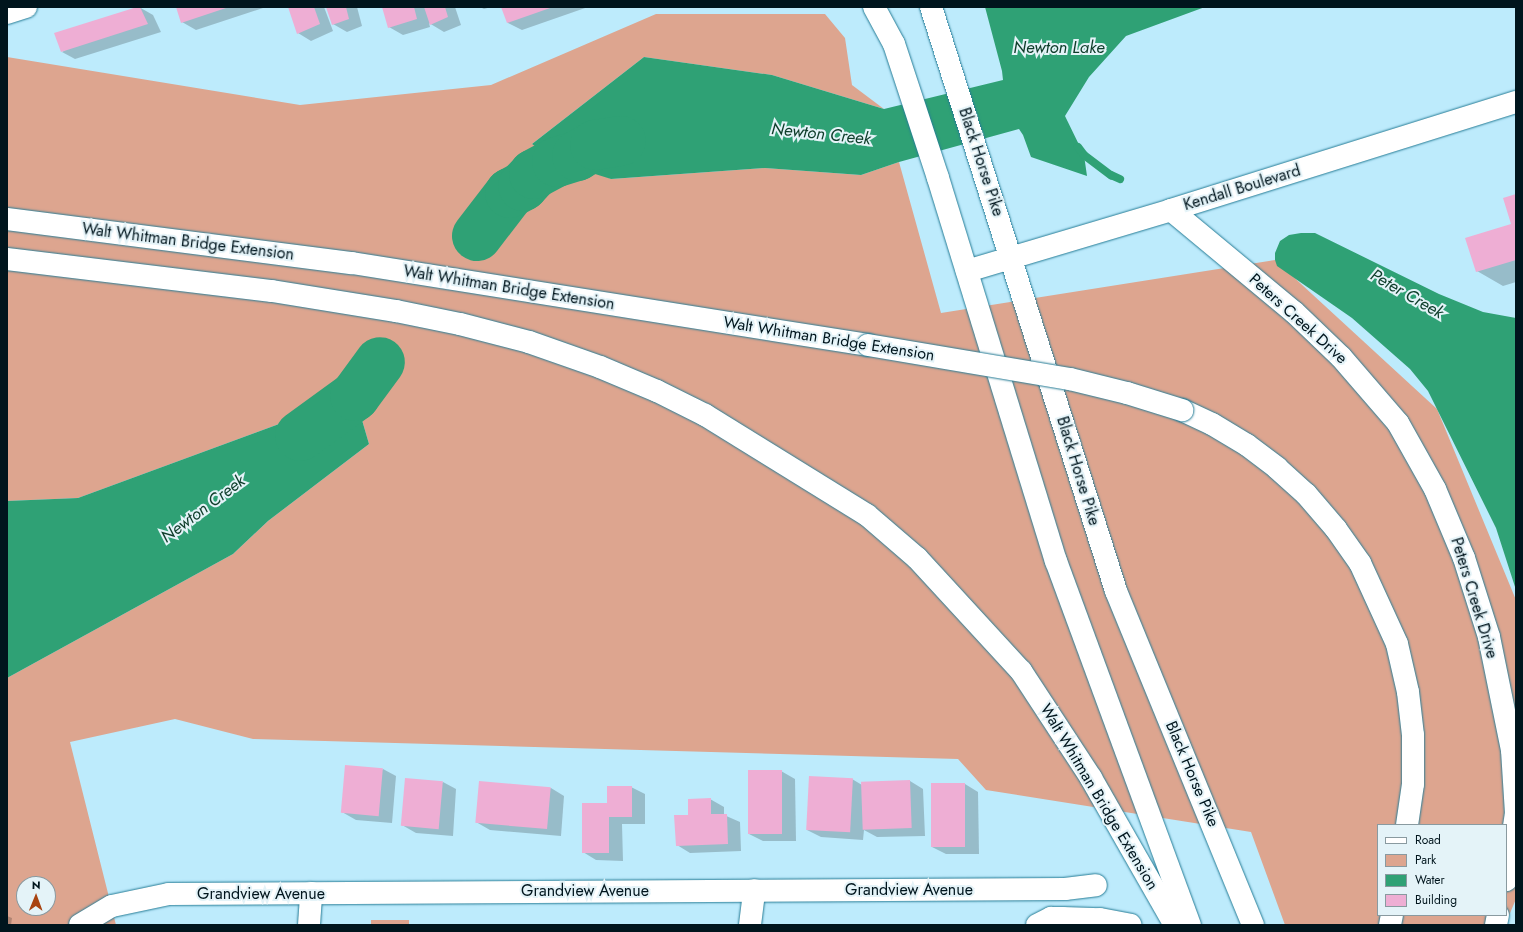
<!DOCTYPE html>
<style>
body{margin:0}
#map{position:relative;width:1523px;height:932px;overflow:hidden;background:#bdebfc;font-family:Jost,sans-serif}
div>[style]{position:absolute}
.green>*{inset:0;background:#dda58f;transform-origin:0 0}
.water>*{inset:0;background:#2fa175}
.shadow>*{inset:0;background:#0003}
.stream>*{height:8px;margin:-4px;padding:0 4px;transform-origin:4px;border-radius:4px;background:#2fa175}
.river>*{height:50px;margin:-25px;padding:0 25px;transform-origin:25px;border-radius:25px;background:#2fa175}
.building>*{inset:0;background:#eeaed4;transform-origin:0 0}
.roads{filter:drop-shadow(0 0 1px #267c96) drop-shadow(0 0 1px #267c96)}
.minor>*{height:22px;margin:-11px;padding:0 11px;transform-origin:11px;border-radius:11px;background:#fff}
.major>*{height:22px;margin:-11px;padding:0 11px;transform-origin:11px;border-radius:11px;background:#fff}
.highway>*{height:22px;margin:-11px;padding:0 11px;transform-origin:11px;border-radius:11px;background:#fff}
.bridges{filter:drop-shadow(0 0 1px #267c96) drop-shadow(0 0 1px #267c96)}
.highway-bridge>*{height:22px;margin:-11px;padding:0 11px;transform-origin:11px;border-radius:11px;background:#fff}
span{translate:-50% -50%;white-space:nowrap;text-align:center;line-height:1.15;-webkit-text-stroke:4px #e4f3f8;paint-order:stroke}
.street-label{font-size:16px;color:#00151d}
.water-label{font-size:17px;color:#0e3d2a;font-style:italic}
.frame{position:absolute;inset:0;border:8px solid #00151d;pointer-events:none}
.legend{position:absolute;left:1377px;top:824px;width:130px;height:92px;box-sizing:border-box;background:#e4f3f8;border:1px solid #899aa0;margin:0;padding:5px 7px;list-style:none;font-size:12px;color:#00151d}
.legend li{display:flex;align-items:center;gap:8px;height:20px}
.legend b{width:20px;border:1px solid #899aa0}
.north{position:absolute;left:16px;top:876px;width:40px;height:40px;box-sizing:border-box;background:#e4f3f8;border:1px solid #899aa0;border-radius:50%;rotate:1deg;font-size:11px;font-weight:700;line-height:16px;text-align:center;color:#00151d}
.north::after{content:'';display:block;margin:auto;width:14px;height:18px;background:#a84412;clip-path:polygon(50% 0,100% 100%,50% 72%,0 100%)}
</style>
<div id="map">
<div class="green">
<i style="clip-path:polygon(evenodd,656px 14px,825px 14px,845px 38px,852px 85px,884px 109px,772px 75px,644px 57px,532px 144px,611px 179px,765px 168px,861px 175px,899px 162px,941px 313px,1275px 260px,1437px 409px,1516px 600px,1516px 899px,1505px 925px,1285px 925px,1251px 832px,986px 790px,958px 759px,253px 739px,175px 719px,70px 742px,116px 925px,7px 925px,7px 678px,233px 554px,268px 521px,369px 444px,355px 396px,78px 498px,7px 501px,7px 57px,300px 105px,491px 85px,656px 14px,1378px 825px,1506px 825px,1506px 915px,1378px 915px,1378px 825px,656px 14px,24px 884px,48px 884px,48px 908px,24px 908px,24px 884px)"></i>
<i style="left:371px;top:920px;width:38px;height:5px"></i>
</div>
<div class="water">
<i style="clip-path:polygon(985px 7px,1205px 7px,1126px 36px,1089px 77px,1065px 116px,1084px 155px,1087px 176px,1031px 157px,1023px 135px,1019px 129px,899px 162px,861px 175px,765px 168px,611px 179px,557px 162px,532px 144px,644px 57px,772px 75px,884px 109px,1003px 80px,1002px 71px)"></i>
<i style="clip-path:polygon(1301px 233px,1315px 233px,1439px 294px,1483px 312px,1516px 318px,1516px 590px,1496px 528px,1428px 391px,1410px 369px,1352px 318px,1277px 266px,1275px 260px,1275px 253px,1280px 241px,1289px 235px)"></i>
<i style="clip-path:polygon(355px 396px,369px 444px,268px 521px,233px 554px,7px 678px,7px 501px,78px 498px)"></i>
</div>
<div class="shadow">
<i style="clip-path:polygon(139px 7px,153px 15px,161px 32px,75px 59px,62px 52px)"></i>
<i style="clip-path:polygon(177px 7px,266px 7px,196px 30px,182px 22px)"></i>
<i style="clip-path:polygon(289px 7px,324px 7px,333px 31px,311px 41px,298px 33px)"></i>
<i style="clip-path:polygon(327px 7px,357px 7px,362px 26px,347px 32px,333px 24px)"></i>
<i style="clip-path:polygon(383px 7px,455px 7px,461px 25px,444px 32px,429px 23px,430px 27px,403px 35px,389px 27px)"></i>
<i style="clip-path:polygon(480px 7px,491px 7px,484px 9px)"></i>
<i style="clip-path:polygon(502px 7px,588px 7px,522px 30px,508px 23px)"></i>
<i style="clip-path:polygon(1516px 195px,1516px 282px,1503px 286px,1477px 271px,1512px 224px)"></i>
<i style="clip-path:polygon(383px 769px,396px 776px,392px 823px,356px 820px,342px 812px)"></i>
<i style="clip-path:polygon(781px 771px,795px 779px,796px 841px,763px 841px,749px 834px)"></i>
<i style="clip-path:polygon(852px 779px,862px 785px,910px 781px,923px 789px,925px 836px,877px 837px,864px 830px,863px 840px,821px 837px,807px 830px)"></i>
<i style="clip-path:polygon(443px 782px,456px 789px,453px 836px,416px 833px,402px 825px)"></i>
<i style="clip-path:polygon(965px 784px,978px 792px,979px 854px,946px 854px,932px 847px)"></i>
<i style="clip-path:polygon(631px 787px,645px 794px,645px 824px,622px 824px,623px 861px,596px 860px,583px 852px,608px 804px)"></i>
<i style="clip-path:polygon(551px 788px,564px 796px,561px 836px,490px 830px,476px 822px)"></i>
<i style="clip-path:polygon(710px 799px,724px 807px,724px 815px,740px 822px,741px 851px,690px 853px,677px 845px,689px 816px)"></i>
<i style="clip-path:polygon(7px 916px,12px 918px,11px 925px,7px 925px)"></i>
</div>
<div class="stream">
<i style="left:1078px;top:147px;width:10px;rotate:53deg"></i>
<i style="left:1084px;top:155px;width:34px;rotate:37deg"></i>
<i style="left:1111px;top:175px;width:10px;rotate:24deg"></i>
</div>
<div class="river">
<i style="left:477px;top:236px;width:54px;rotate:-52.5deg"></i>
<i style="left:510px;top:193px;width:15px;rotate:-28deg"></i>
<i style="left:523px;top:186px;width:16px;rotate:-47deg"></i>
<i style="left:534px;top:174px;width:26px;rotate:-28deg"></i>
<i style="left:557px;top:162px;width:21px;rotate:-17deg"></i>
<i style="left:577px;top:156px;width:21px;rotate:-31deg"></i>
<i style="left:595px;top:145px;width:26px;rotate:-9deg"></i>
<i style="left:300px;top:436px;width:68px;rotate:-36deg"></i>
<i style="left:355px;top:396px;width:42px;rotate:-53.7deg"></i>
</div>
<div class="building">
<i style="clip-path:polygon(137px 7px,140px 7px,148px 24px,61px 52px,54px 33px)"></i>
<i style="clip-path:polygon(176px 7px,229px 7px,181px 23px)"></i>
<i style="clip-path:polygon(288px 7px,314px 7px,320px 24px,297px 34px)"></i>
<i style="clip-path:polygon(326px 7px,346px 7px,349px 19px,332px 25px)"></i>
<i style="clip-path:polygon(382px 7px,414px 7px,417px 19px,388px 28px)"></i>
<i style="clip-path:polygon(424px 7px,445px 7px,448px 17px,430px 25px)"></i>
<i style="clip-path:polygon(501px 7px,553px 7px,507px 23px)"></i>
<i style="clip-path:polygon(1516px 194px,1516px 260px,1476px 272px,1465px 238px,1511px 224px,1503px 198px)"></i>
<i style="left:345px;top:765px;width:38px;height:48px;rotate:5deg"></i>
<i style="left:748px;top:770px;width:34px;height:64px"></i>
<i style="left:809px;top:776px;width:44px;height:54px;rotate:3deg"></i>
<i style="left:405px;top:778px;width:38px;height:48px;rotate:5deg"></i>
<i style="left:910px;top:780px;width:48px;height:49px;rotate:88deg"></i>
<i style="left:479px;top:781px;width:72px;height:42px;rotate:5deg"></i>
<i style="left:931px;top:783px;width:34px;height:64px"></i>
<i style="clip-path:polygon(607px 786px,632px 786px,632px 817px,609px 817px,609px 853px,582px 853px,582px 803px,607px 803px)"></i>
<i style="clip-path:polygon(711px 798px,711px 814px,727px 814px,728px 844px,676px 846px,674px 815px,688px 815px,688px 799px)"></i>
</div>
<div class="roads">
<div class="minor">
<i style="left:7px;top:13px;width:20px;rotate:-18deg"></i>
<i style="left:1171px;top:210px;width:160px;rotate:39.7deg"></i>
<i style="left:1294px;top:312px;width:65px;rotate:43.8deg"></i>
<i style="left:1341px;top:357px;width:87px;rotate:49.2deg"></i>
<i style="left:1398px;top:423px;width:76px;rotate:60.7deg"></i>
<i style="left:1435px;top:489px;width:75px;rotate:67.2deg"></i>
<i style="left:1464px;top:558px;width:83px;rotate:72.4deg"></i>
<i style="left:1489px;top:637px;width:115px;rotate:78.5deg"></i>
<i style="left:1512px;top:750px;width:63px;rotate:86.4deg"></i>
<i style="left:1516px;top:813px;width:68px;rotate:98.5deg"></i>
<i style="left:967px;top:271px;width:213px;rotate:-16.6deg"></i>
<i style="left:1171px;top:210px;width:362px;rotate:-17.4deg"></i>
<i style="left:80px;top:925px;width:37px;rotate:-31deg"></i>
<i style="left:112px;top:906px;width:58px;rotate:-11.9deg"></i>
<i style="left:169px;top:894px;width:896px;rotate:-0.32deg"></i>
<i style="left:1065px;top:889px;width:31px;rotate:-7deg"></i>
<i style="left:309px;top:925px;width:32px;rotate:-86deg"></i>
<i style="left:750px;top:925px;width:35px;rotate:-83deg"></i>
<i style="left:1037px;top:925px;width:16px;rotate:-27deg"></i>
<i style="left:1051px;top:918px;width:11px"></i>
<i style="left:1062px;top:918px;width:38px;rotate:2deg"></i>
<i style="left:1100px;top:919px;width:31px;rotate:11deg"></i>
<i style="left:1496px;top:925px;width:10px;rotate:-79deg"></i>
</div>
<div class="major">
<i style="left:874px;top:7px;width:42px;rotate:61.6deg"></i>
<i style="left:894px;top:44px;width:141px;rotate:71.8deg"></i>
<i style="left:938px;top:178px;width:401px;rotate:72.9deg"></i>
<i style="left:1056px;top:561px;width:388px;rotate:69.8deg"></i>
<i style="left:931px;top:7px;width:613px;rotate:72.42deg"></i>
<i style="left:1116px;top:591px;width:361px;rotate:67.7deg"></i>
</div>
<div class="highway">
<i style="left:7px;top:219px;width:348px;rotate:7.3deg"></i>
<i style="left:352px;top:263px;width:522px;rotate:9.03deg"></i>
<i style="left:7px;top:259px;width:267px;rotate:6.9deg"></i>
<i style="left:272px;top:291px;width:126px;rotate:9.2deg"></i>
<i style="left:396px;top:311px;width:65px;rotate:11.5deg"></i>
<i style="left:460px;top:324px;width:71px;rotate:14.6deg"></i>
<i style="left:529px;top:342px;width:75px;rotate:19.4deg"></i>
<i style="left:600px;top:367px;width:62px;rotate:22.8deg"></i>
<i style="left:657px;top:391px;width:54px;rotate:26.6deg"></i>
<i style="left:705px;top:415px;width:190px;rotate:31.7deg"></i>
<i style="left:867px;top:515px;width:66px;rotate:40.7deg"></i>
<i style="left:917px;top:558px;width:154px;rotate:47.4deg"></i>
<i style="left:1021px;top:671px;width:128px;rotate:56.8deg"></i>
<i style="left:1091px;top:778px;width:169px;rotate:60.3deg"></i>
<i style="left:1182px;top:410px;width:33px;rotate:25deg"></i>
<i style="left:1212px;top:424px;width:41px;rotate:31deg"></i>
<i style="left:1247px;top:445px;width:38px;rotate:37deg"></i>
<i style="left:1277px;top:468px;width:39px;rotate:42deg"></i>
<i style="left:1306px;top:494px;width:46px;rotate:49.4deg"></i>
<i style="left:1336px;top:529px;width:42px;rotate:54.8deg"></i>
<i style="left:1360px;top:563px;width:89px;rotate:65.4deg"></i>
<i style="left:1397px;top:644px;width:49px;rotate:77.1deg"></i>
<i style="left:1408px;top:692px;width:43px;rotate:83.4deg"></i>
<i style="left:1413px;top:735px;width:49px;rotate:90deg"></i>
<i style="left:1413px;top:784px;width:41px;rotate:98.3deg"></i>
<i style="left:1390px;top:925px;width:10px;rotate:-79deg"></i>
</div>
</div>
<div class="bridges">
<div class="highway-bridge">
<i style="left:868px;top:345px;width:205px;rotate:9.6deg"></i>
<i style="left:1070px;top:379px;width:59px;rotate:13.8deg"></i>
<i style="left:1127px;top:393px;width:58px;rotate:17.2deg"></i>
</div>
</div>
<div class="street-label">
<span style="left:981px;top:162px;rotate:72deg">Black Horse Pike</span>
<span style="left:1242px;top:188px;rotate:-17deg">Kendall Boulevard</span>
<span style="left:188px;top:242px;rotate:7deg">Walt Whitman Bridge Extension</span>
<span style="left:509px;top:288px;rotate:9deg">Walt Whitman Bridge Extension</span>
<span style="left:1298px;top:319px;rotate:42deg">Peters Creek Drive</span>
<span style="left:829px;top:339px;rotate:9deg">Walt Whitman Bridge Extension</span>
<span style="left:1078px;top:471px;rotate:73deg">Black Horse Pike</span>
<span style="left:1474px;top:598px;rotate:73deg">Peters Creek Drive</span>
<span style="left:1192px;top:774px;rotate:67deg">Black Horse Pike</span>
<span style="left:1099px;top:797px;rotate:59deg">Walt Whitman Bridge Extension</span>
<span style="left:909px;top:890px">Grandview Avenue</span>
<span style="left:585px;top:891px">Grandview Avenue</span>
<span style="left:261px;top:894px">Grandview Avenue</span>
</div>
<div class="water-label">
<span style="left:1059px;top:48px">Newton Lake</span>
<span style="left:821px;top:134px;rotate:6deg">Newton Creek</span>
<span style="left:1407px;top:294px;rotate:30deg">Peter Creek</span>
<span style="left:203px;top:509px;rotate:-37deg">Newton Creek</span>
</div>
<div class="frame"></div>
<ul class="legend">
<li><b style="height:5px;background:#fff"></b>Road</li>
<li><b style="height:11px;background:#dda58f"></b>Park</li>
<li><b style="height:11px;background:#2fa175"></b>Water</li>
<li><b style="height:11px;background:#eeaed4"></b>Building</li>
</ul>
<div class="north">N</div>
</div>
